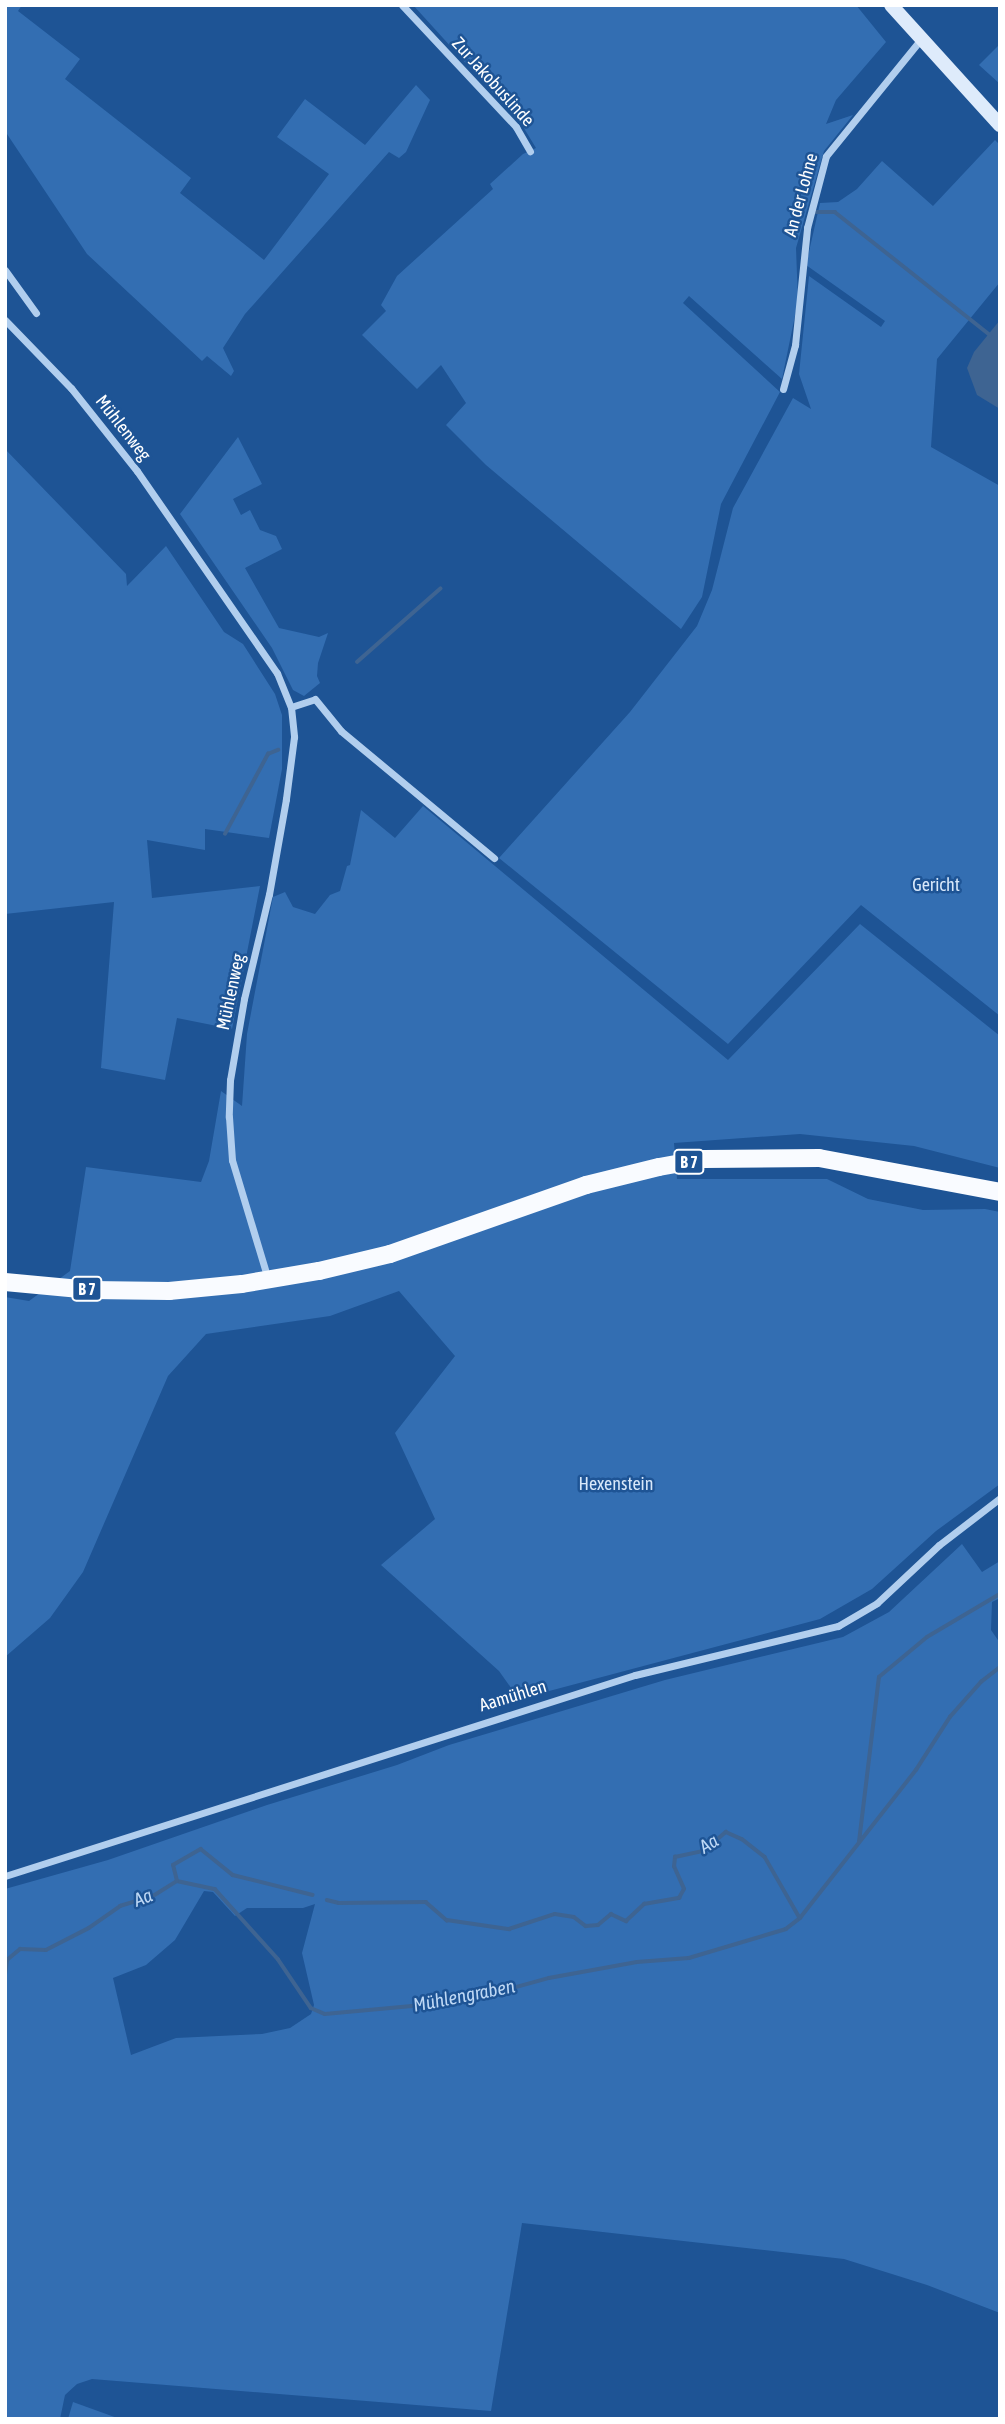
<!DOCTYPE html>
<meta charset="utf-8">
<style>
body{margin:0}
#map{position:relative;width:1005px;height:2424px;overflow:hidden;background:#1e5495;font-family:"Asap Condensed",sans-serif}
div>[style]{position:absolute}
.green>*{inset:0;background:#336eb2}
.water>*{inset:0;background:#3e6492}
.stream>*{height:3.5px;margin:-1.75px;padding:0 1.75px;transform-origin:1.75px;border-radius:1.75px;background:#3e6492}
.street>*{height:7px;margin:-3.5px;padding:0 3.5px;transform-origin:3.5px;border-radius:3.5px;background:#b1ceee}
.secondary>*{height:14px;margin:-7px;padding:0 7px;transform-origin:7px;border-radius:7px;background:#deebfb}
.primary>*{height:18px;margin:-9px;padding:0 9px;transform-origin:9px;border-radius:9px;background:#f9fbff}
span{translate:-50% -50%;white-space:nowrap;text-align:center;line-height:1.15;-webkit-text-stroke:5px #1e5495;paint-order:stroke}
.shield-label span{padding:2px 5px;background:#1e5495;border:2px solid;border-radius:5px;-webkit-text-stroke-width:0}
.shield-label{font-size:16px;color:#fff;font-weight:700}
.street-label{font-size:18px;color:#fff}
.park-label{font-size:18px;color:#d8e8fa}
.water-label{font-size:19px;color:#bed8f5;font-style:italic}
.frame{position:absolute;inset:0;border:7px solid #fff;pointer-events:none}
</style>
<div id="map">
<div class="green">
<i style="clip-path:polygon(5px 5px,22px 5px,18px 11px,80px 59px,65px 79px,191px 178px,180px 193px,264px 260px,329px 174px,277px 137px,305px 99px,365px 145px,416px 85px,430px 100px,406px 152px,399px 158px,389px 152px,245px 314px,223px 348px,234px 371px,231px 376px,207px 356px,202px 361px,87px 254px,5px 131px)"></i>
<i style="clip-path:polygon(413px 5px,856px 5px,886px 42px,836px 100px,826px 124px,853px 115px,824px 151px,796px 248px,798px 301px,782px 379px,689px 296px,683px 303px,780px 392px,721px 504px,702px 597px,681px 629px,486px 465px,446px 425px,466px 403px,441px 365px,417px 389px,362px 335px,386px 311px,381px 305px,397px 276px,493px 189px,490px 184px,523px 154px,536px 148px,522px 125px)"></i>
<i style="clip-path:polygon(1000px 44px,1000px 84px,979px 65px)"></i>
<i style="clip-path:polygon(995px 140px,1000px 145px,1000px 282px,937px 359px,931px 447px,1000px 486px,1000px 1016px,861px 905px,728px 1044px,499px 858px,630px 712px,697px 626px,712px 590px,733px 508px,793px 398px,811px 409px,799px 374px,809px 276px,881px 327px,885px 321px,806px 265px,820px 203px,838px 202px,857px 189px,882px 161px,933px 206px)"></i>
<i style="clip-path:polygon(238px 437px,262px 484px,233px 499px,241px 515px,250px 510px,260px 530px,276px 536px,282px 549px,245px 568px,279px 628px,319px 637px,328px 633px,318px 663px,317px 676px,320px 683px,304px 696px,293px 690px,272px 648px,180px 514px)"></i>
<i style="clip-path:polygon(5px 449px,126px 574px,127px 586px,166px 546px,224px 632px,243px 644px,275px 694px,282px 715px,282px 769px,269px 838px,205px 829px,205px 850px,147px 840px,152px 898px,260px 886px,232px 1029px,177px 1018px,165px 1080px,101px 1068px,114px 902px,5px 914px)"></i>
<i style="clip-path:polygon(423px 806px,728px 1060px,860px 924px,1000px 1036px,1000px 1168px,914px 1146px,800px 1134px,674px 1143px,677px 1179px,827px 1179px,868px 1199px,923px 1210px,985px 1209px,1000px 1212px,1000px 1484px,936px 1531px,872px 1589px,820px 1619px,519px 1699px,499px 1671px,381px 1565px,435px 1519px,395px 1433px,455px 1356px,399px 1291px,330px 1316px,206px 1334px,168px 1376px,83px 1572px,50px 1618px,5px 1657px,5px 1297px,29px 1301px,70px 1271px,86px 1167px,201px 1182px,209px 1161px,221px 1091px,242px 1106px,247px 1034px,273px 897px,285px 892px,293px 907px,315px 914px,330px 895px,340px 891px,347px 866px,350px 865px,361px 810px,395px 838px)"></i>
<i style="clip-path:polygon(evenodd,962px 1544px,982px 1572px,1000px 1561px,1000px 1598px,992px 1602px,991px 1630px,1000px 1643px,1000px 2313px,927px 2285px,844px 2259px,522px 2223px,491px 2411px,92px 2379px,77px 2384px,65px 2395px,60px 2419px,5px 2419px,5px 1889px,108px 1860px,267px 1805px,397px 1765px,449px 1745px,665px 1680px,843px 1637px,889px 1612px,962px 1544px,204px 1891px,213px 1892px,235px 1916px,247px 1908px,303px 1908px,315px 1904px,302px 1953px,314px 2005px,311px 2014px,290px 2028px,262px 2034px,176px 2038px,131px 2055px,113px 1978px,146px 1965px,175px 1940px,204px 1891px)"></i>
<i style="clip-path:polygon(73px 2402px,120px 2419px,68px 2419px)"></i>
</div>
<div class="water">
<i style="clip-path:polygon(1000px 320px,1000px 409px,977px 395px,967px 368px,974px 352px)"></i>
</div>
<div class="stream">
<i style="left:815px;top:212px;width:20px"></i>
<i style="left:835px;top:212px;width:198px;rotate:38.4deg"></i>
<i style="left:357px;top:662px;width:111px;rotate:-41.3deg"></i>
<i style="left:225px;top:834px;width:91px;rotate:-61.7deg"></i>
<i style="left:268px;top:754px;width:11px;rotate:-22deg"></i>
<i style="left:859px;top:1842px;width:166px;rotate:-83.1deg"></i>
<i style="left:879px;top:1677px;width:62px;rotate:-39.8deg"></i>
<i style="left:927px;top:1637px;width:85px;rotate:-30.5deg"></i>
<i style="left:177px;top:1881px;width:39px;rotate:12deg"></i>
<i style="left:215px;top:1889px;width:94px;rotate:48deg"></i>
<i style="left:278px;top:1959px;width:59px;rotate:56deg"></i>
<i style="left:311px;top:2008px;width:15px;rotate:23deg"></i>
<i style="left:325px;top:2014px;width:87px;rotate:-5.3deg"></i>
<i style="left:412px;top:2006px;width:80px;rotate:-8.6deg"></i>
<i style="left:491px;top:1994px;width:60px;rotate:-15.4deg"></i>
<i style="left:549px;top:1978px;width:89px;rotate:-10.3deg"></i>
<i style="left:637px;top:1962px;width:52px;rotate:-4.4deg"></i>
<i style="left:689px;top:1958px;width:101px;rotate:-16.6deg"></i>
<i style="left:786px;top:1929px;width:18px;rotate:-38deg"></i>
<i style="left:327px;top:1900px;width:12px;rotate:14deg"></i>
<i style="left:339px;top:1903px;width:87px;rotate:-0.7deg"></i>
<i style="left:426px;top:1902px;width:28px;rotate:41deg"></i>
<i style="left:447px;top:1920px;width:63px;rotate:8.3deg"></i>
<i style="left:509px;top:1929px;width:48px;rotate:-18.1deg"></i>
<i style="left:555px;top:1914px;width:19px;rotate:9deg"></i>
<i style="left:574px;top:1917px;width:15px;rotate:37deg"></i>
<i style="left:586px;top:1926px;width:12px;rotate:-5deg"></i>
<i style="left:598px;top:1925px;width:17px;rotate:-40deg"></i>
<i style="left:611px;top:1914px;width:17px;rotate:25deg"></i>
<i style="left:626px;top:1921px;width:25px;rotate:-43deg"></i>
<i style="left:644px;top:1904px;width:36px;rotate:-10deg"></i>
<i style="left:679px;top:1898px;width:10px;rotate:-61deg"></i>
<i style="left:684px;top:1889px;width:24px;rotate:-114deg"></i>
<i style="left:674px;top:1867px;width:10px;rotate:-84deg"></i>
<i style="left:675px;top:1857px;width:30px;rotate:-12deg"></i>
<i style="left:704px;top:1851px;width:29px;rotate:-41deg"></i>
<i style="left:726px;top:1832px;width:17px;rotate:24deg"></i>
<i style="left:742px;top:1839px;width:29px;rotate:38deg"></i>
<i style="left:765px;top:1857px;width:70px;rotate:60.2deg"></i>
<i style="left:800px;top:1918px;width:188px;rotate:-51.9deg"></i>
<i style="left:916px;top:1770px;width:63px;rotate:-57.3deg"></i>
<i style="left:950px;top:1717px;width:47px;rotate:-48.5deg"></i>
<i style="left:981px;top:1682px;width:24px;rotate:-38deg"></i>
<i style="left:5px;top:1975px;width:15px;rotate:-82deg"></i>
<i style="left:7px;top:1960px;width:17px;rotate:-40deg"></i>
<i style="left:20px;top:1949px;width:26px;rotate:2deg"></i>
<i style="left:46px;top:1950px;width:48px;rotate:-27.1deg"></i>
<i style="left:89px;top:1928px;width:38px;rotate:-35deg"></i>
<i style="left:120px;top:1906px;width:34px;rotate:-17deg"></i>
<i style="left:153px;top:1896px;width:28px;rotate:-32deg"></i>
<i style="left:177px;top:1881px;width:16px;rotate:-104deg"></i>
<i style="left:173px;top:1865px;width:32px;rotate:-30deg"></i>
<i style="left:201px;top:1849px;width:41px;rotate:39.1deg"></i>
<i style="left:233px;top:1875px;width:82px;rotate:14deg"></i>
</div>
<div class="street">
<i style="left:402px;top:5px;width:167px;rotate:46.9deg"></i>
<i style="left:516px;top:127px;width:28px;rotate:60deg"></i>
<i style="left:5px;top:270px;width:53px;rotate:54.2deg"></i>
<i style="left:5px;top:320px;width:95px;rotate:45.9deg"></i>
<i style="left:71px;top:388px;width:106px;rotate:51.5deg"></i>
<i style="left:137px;top:471px;width:246px;rotate:55.3deg"></i>
<i style="left:277px;top:673px;width:37px;rotate:68deg"></i>
<i style="left:291px;top:707px;width:30px;rotate:84deg"></i>
<i style="left:294px;top:737px;width:63px;rotate:97.4deg"></i>
<i style="left:286px;top:799px;width:97px;rotate:100.1deg"></i>
<i style="left:269px;top:894px;width:108px;rotate:103.4deg"></i>
<i style="left:244px;top:999px;width:82px;rotate:99.8deg"></i>
<i style="left:230px;top:1080px;width:37px;rotate:92deg"></i>
<i style="left:229px;top:1117px;width:43px;rotate:86deg"></i>
<i style="left:232px;top:1160px;width:124px;rotate:73.2deg"></i>
<i style="left:783px;top:389px;width:46px;rotate:-74.7deg"></i>
<i style="left:795px;top:345px;width:118px;rotate:-84.1deg"></i>
<i style="left:807px;top:228px;width:74px;rotate:-75.2deg"></i>
<i style="left:826px;top:156px;width:151px;rotate:-50.9deg"></i>
<i style="left:291px;top:707px;width:25px;rotate:-18deg"></i>
<i style="left:315px;top:699px;width:41px;rotate:50.9deg"></i>
<i style="left:341px;top:731px;width:199px;rotate:39.7deg"></i>
<i style="left:5px;top:1876px;width:661px;rotate:-17.7deg"></i>
<i style="left:635px;top:1675px;width:209px;rotate:-13.6deg"></i>
<i style="left:838px;top:1626px;width:45px;rotate:-30.5deg"></i>
<i style="left:877px;top:1603px;width:85px;rotate:-43.1deg"></i>
<i style="left:939px;top:1545px;width:77px;rotate:-37.6deg"></i>
</div>
<div class="secondary">
<i style="left:891px;top:5px;width:162px;rotate:47.8deg"></i>
</div>
<div class="primary">
<i style="left:5px;top:1282px;width:86px;rotate:5.3deg"></i>
<i style="left:91px;top:1290px;width:78px;rotate:0.7deg"></i>
<i style="left:169px;top:1291px;width:73px;rotate:-5.5deg"></i>
<i style="left:242px;top:1284px;width:78px;rotate:-9.6deg"></i>
<i style="left:319px;top:1271px;width:73px;rotate:-13.5deg"></i>
<i style="left:390px;top:1254px;width:208px;rotate:-19.4deg"></i>
<i style="left:586px;top:1185px;width:75px;rotate:-13.9deg"></i>
<i style="left:659px;top:1167px;width:46px;rotate:-10.1deg"></i>
<i style="left:704px;top:1159px;width:115px;rotate:-0.5deg"></i>
<i style="left:819px;top:1158px;width:184px;rotate:10.6deg"></i>
</div>
<div class="shield-label">
<span style="left:689px;top:1162px">B 7</span>
<span style="left:87px;top:1289px">B 7</span>
</div>
<div class="street-label">
<span style="left:493px;top:82px;rotate:48deg">Zur Jakobuslinde</span>
<span style="left:801px;top:195px;rotate:-75deg">An der Lohne</span>
<span style="left:123px;top:428px;rotate:52deg">Mühlenweg</span>
<span style="left:231px;top:992px;rotate:-78deg">Mühlenweg</span>
<span style="left:513px;top:1696px;rotate:-17deg">Aamühlen</span>
</div>
<div class="park-label">
<span style="left:936px;top:885px">Gericht</span>
<span style="left:616px;top:1484px">Hexenstein</span>
</div>
<div class="water-label">
<span style="left:709px;top:1844px;rotate:-31deg">Aa</span>
<span style="left:143px;top:1898px;rotate:-21deg">Aa</span>
<span style="left:464px;top:1996px;rotate:-11deg">Mühlengraben</span>
</div>
<div class="frame"></div>
</div>
